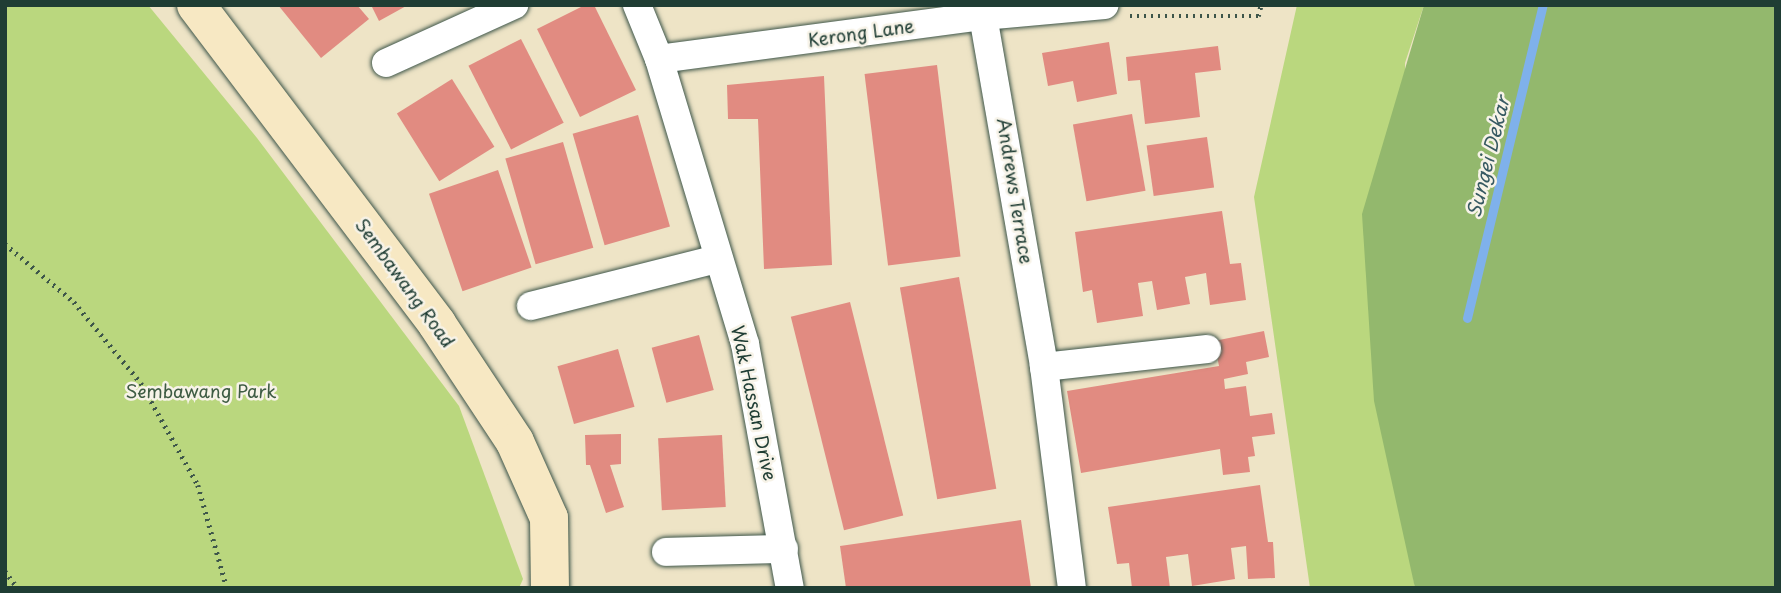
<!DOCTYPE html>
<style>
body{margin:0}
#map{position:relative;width:1781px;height:593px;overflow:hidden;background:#eee4c6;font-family:"Playpen Sans",sans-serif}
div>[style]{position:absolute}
.green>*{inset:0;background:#bad77e}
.forest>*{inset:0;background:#93b86d}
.stream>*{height:9px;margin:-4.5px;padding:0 4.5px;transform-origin:4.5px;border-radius:4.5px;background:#7fb1eb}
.building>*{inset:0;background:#e18b81;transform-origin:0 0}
.path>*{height:4.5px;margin-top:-2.25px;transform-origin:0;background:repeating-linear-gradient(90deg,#3e564a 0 2px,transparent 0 7px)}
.roads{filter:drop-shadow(0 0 2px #3e564a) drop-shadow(0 0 2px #3e564a)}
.street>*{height:28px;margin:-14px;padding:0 14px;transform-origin:14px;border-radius:14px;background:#fff}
.secondary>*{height:38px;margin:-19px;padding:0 19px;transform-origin:19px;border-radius:19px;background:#f7e8c3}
span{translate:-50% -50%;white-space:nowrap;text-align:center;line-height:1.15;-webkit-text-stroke:5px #f7f3e8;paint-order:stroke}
.street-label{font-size:18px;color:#1f3d34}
.park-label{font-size:18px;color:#3e5c43}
.water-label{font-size:19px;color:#375a62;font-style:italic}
.frame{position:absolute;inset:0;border:7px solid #1f3d34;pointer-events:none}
</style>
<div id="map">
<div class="green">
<i style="clip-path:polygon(5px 5px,148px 5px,257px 138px,459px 406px,523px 579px,519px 588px,5px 588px)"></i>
<i style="clip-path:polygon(1297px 5px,1424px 5px,1405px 63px,1406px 534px,1415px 588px,1310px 588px,1254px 197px)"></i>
</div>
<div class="forest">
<i style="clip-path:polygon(1424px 5px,1776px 5px,1776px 588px,1415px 588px,1374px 401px,1362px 214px)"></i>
</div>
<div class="stream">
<i style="left:1467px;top:318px;width:322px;rotate:-76.4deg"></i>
</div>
<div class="building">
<i style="clip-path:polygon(278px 5px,357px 5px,369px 19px,321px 58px)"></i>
<i style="clip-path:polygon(371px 5px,408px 5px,379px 21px)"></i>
<i style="clip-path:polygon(585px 5px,594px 5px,636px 90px,580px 117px,537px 29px)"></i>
<i style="left:521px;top:39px;width:94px;height:59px;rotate:63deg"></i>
<i style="clip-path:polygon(1109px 42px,1117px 94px,1077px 102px,1073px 81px,1048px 86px,1042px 53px)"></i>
<i style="clip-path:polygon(1218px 46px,1221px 70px,1195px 73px,1200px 117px,1145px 124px,1140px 80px,1128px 81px,1126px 57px)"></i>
<i style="left:937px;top:65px;width:193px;height:73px;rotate:83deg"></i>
<i style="clip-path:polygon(824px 76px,832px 265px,764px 269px,758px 119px,728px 119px,727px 85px)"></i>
<i style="left:452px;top:79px;width:80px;height:65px;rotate:58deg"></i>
<i style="left:1132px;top:114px;width:78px;height:60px;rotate:80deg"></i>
<i style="left:638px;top:115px;width:116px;height:68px;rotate:74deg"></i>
<i style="left:1207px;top:137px;width:51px;height:61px;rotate:82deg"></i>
<i style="left:563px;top:142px;width:110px;height:60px;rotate:74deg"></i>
<i style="left:498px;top:170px;width:103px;height:73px;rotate:71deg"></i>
<i style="clip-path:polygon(1222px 211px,1230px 264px,1241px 263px,1246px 300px,1210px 305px,1206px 273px,1185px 277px,1190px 304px,1157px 310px,1152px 281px,1138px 283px,1143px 316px,1097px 323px,1092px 290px,1083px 292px,1075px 232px)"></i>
<i style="left:959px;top:277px;width:215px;height:60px;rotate:80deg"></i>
<i style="left:850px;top:302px;width:220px;height:61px;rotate:76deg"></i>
<i style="clip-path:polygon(1264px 331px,1269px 357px,1246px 362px,1248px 374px,1224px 379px,1225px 389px,1246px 386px,1250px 416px,1272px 413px,1275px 434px,1252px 437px,1255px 456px,1248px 457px,1250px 472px,1223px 475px,1220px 449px,1081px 473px,1067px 391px,1219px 366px,1214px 341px)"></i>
<i style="left:699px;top:335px;width:57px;height:49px;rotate:75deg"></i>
<i style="left:618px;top:349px;width:60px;height:63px;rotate:74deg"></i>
<i style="clip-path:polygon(621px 434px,621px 464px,610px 465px,624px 507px,606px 513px,590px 465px,586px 465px,585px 435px)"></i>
<i style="left:722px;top:435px;width:72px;height:64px;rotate:87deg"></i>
<i style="clip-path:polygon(1260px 485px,1268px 542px,1273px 542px,1275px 578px,1248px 579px,1246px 546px,1231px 548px,1235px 579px,1192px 586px,1188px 554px,1166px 557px,1170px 588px,1132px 588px,1129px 563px,1117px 564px,1108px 507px)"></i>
<i style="clip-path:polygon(1021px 520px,1031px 588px,846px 588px,840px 546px)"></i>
</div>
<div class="path">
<i style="left:1130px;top:16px;width:128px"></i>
<i style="left:1258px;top:16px;width:11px;rotate:-75deg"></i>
<i style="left:5px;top:244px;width:90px;rotate:40deg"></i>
<i style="left:74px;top:302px;width:105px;rotate:50.4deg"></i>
<i style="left:141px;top:383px;width:117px;rotate:60.8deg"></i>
<i style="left:198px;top:485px;width:107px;rotate:74.3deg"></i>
<i style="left:5px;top:571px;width:21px;rotate:53deg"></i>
</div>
<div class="roads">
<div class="street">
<i style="left:637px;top:5px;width:58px;rotate:67.8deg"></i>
<i style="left:659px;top:59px;width:298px;rotate:73.2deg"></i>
<i style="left:745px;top:344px;width:248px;rotate:79.6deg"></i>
<i style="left:983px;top:16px;width:356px;rotate:80.1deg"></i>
<i style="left:1044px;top:367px;width:223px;rotate:82.8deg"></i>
<i style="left:659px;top:59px;width:327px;rotate:-7.6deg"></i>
<i style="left:983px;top:16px;width:122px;rotate:-5.2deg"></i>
<i style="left:386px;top:63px;width:141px;rotate:-24.4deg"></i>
<i style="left:531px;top:306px;width:192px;rotate:-14.2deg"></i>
<i style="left:1044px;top:367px;width:164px;rotate:-6.3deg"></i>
<i style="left:666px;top:552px;width:118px;rotate:-1.5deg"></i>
</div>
<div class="secondary">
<i style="left:196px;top:5px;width:400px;rotate:52.9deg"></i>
<i style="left:437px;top:324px;width:141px;rotate:56.5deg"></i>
<i style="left:515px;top:442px;width:83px;rotate:65.9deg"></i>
<i style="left:549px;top:518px;width:70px;rotate:89.2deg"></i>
</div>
</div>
<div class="street-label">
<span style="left:861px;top:33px;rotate:-8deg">Kerong Lane</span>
<span style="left:1015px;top:191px;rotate:81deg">Andrews Terrace</span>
<span style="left:405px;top:283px;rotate:54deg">Sembawang Road</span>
<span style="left:754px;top:403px;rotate:78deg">Wak Hassan Drive</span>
</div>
<div class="park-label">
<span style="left:201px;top:391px">Sembawang Park</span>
</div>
<div class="water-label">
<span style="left:1488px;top:157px;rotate:-76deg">Sungei Dekar</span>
</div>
<div class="frame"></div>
</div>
